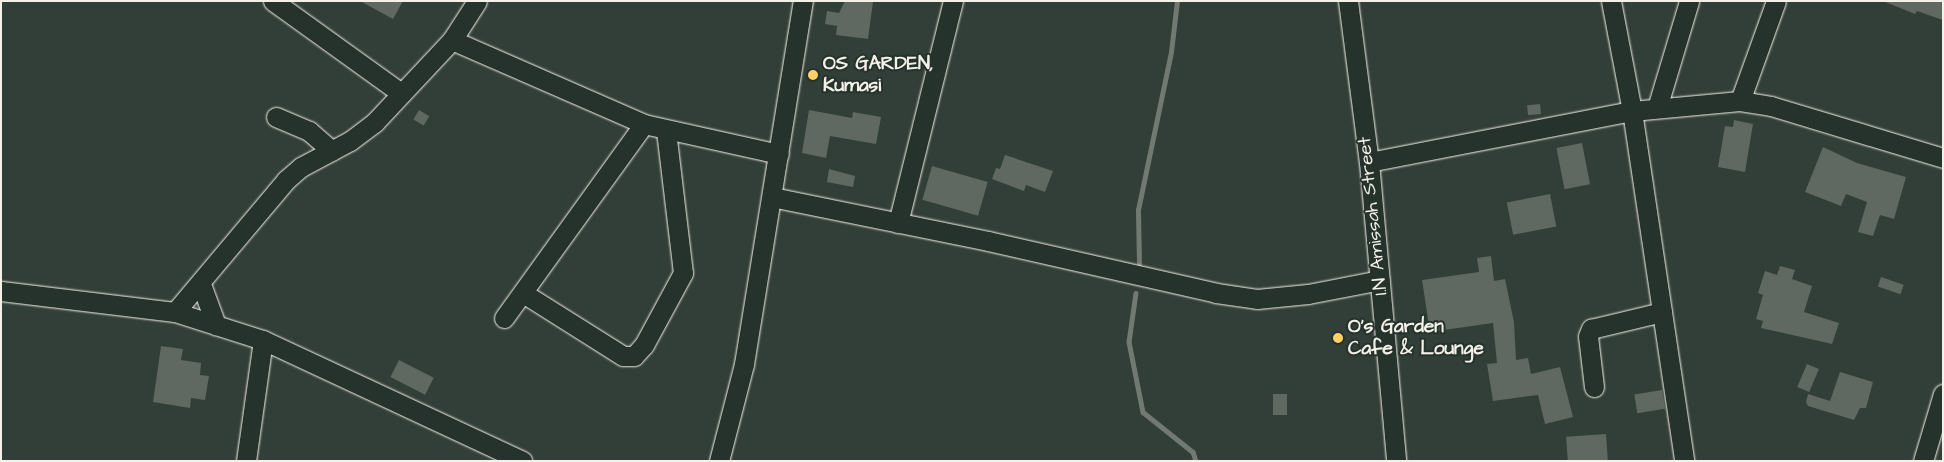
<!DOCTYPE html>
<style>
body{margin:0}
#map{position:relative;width:1944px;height:462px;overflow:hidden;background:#323e38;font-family:"Architects Daughter",sans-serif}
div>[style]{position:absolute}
.stream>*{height:4.5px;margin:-2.25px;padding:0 2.25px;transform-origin:2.25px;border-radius:2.25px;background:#727972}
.building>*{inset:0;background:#5f6861;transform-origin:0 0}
.roads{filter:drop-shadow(0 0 1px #f4f1e8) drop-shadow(0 0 1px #f4f1e8)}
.minor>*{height:19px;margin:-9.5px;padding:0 9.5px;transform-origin:9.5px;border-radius:9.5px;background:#26332d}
.dots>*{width:14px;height:14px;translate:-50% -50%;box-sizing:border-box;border:2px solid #26332d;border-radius:50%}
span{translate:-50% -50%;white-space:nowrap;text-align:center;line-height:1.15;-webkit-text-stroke:4px #26332d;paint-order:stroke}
.poi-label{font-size:19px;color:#f4f1e8;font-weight:700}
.left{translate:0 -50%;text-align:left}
.street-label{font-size:19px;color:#f4f1e8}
.frame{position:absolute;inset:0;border:2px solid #f4f1e8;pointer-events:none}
</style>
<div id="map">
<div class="stream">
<i style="left:1139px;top:264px;width:54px;rotate:-91.1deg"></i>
<i style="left:1138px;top:210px;width:161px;rotate:-78.2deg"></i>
<i style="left:1171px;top:52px;width:51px;rotate:-83.3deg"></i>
<i style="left:1136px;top:293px;width:49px;rotate:98.1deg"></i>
<i style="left:1129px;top:342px;width:71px;rotate:78.7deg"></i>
<i style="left:1143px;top:412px;width:64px;rotate:38.7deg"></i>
<i style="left:1193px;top:452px;width:9px;rotate:72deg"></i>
</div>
<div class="building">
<i style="clip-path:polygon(360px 1px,403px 1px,393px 19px)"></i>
<i style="clip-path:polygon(845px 1px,873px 2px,868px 39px,836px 35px,837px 26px,825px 24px,827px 11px,839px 13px)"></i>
<i style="clip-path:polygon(1883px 1px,1943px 1px,1943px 20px,1917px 11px,1915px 14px)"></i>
<i style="left:1540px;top:104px;width:10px;height:13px;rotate:84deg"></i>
<i style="left:419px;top:110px;width:12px;height:11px;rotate:31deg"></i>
<i style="clip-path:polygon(809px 110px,852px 118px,853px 112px,881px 117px,876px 144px,830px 136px,826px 158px,802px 153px)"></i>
<i style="clip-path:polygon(1734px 120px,1753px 124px,1745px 172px,1718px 167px,1725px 126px,1733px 127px)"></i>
<i style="left:1582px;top:143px;width:42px;height:26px;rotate:79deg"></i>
<i style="clip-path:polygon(1823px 147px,1857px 163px,1906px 177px,1894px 219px,1880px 215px,1873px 236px,1858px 232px,1867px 202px,1846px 194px,1841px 206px,1805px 192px)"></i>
<i style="clip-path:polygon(1005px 155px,1053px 171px,1045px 192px,1026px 185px,1024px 191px,992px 179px,996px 168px,1000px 169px)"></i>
<i style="left:932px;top:166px;width:58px;height:35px;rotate:16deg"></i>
<i style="clip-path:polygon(829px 169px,855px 176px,853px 187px,827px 182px)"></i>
<i style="left:1550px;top:194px;width:33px;height:44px;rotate:79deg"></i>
<i style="clip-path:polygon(1491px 256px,1494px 281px,1505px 279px,1514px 322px,1516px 360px,1528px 358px,1531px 374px,1560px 367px,1573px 417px,1545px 424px,1538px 395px,1493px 401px,1487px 364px,1497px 363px,1493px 323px,1430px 332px,1422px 280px,1479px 272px,1477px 258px)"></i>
<i style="clip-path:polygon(1780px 266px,1795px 270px,1792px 279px,1812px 286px,1804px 312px,1839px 323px,1832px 344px,1761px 328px,1763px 321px,1756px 319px,1763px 295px,1758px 293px,1765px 271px,1777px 275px)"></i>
<i style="left:1881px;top:277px;width:24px;height:10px;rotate:19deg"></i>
<i style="clip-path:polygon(161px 346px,183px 349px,181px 360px,201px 363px,200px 375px,209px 376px,205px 400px,191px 398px,190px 408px,153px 402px)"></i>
<i style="left:399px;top:360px;width:39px;height:19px;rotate:27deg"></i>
<i style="left:1807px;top:364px;width:13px;height:25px;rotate:23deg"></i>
<i style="clip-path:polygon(1840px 372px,1873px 382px,1866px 408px,1860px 408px,1854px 420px,1808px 406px,1806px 402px,1808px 394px,1830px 401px)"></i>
<i style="left:1662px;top:390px;width:19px;height:28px;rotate:81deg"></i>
<i style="left:1273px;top:394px;width:14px;height:21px"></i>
<i style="left:1606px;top:434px;width:27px;height:40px;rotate:86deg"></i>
</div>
<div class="roads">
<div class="minor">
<i style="left:273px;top:1px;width:158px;rotate:35.7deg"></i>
<i style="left:1348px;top:1px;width:162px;rotate:82.6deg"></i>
<i style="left:1369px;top:162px;width:300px;rotate:84.8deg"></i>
<i style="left:1611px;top:1px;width:112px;rotate:79.2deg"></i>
<i style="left:1632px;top:111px;width:354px;rotate:81.5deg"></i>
<i style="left:452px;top:40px;width:210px;rotate:23.6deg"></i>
<i style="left:644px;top:124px;width:138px;rotate:12.5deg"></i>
<i style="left:1740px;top:101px;width:106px;rotate:-70.2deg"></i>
<i style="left:1657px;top:108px;width:112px;rotate:-73.3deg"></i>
<i style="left:276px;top:117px;width:36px;rotate:23deg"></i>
<i style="left:309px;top:131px;width:30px;rotate:41deg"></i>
<i style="left:1369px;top:162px;width:268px;rotate:-11deg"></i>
<i style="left:1632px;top:111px;width:108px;rotate:-5.3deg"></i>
<i style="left:1740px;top:101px;width:31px;rotate:9deg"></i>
<i style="left:1771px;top:106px;width:180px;rotate:16.8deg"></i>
<i style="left:772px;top:197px;width:220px;rotate:11.5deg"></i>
<i style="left:988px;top:241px;width:234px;rotate:12.8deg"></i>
<i style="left:1216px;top:293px;width:41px;rotate:8.3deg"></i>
<i style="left:1257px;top:299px;width:51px;rotate:-5.6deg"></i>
<i style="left:1308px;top:294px;width:73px;rotate:-11deg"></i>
<i style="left:898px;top:223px;width:229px;rotate:-76.1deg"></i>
<i style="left:201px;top:284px;width:44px;rotate:69.9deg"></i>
<i style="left:1px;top:291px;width:175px;rotate:6.9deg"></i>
<i style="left:175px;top:312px;width:92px;rotate:17.7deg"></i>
<i style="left:263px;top:340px;width:286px;rotate:25deg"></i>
<i style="left:523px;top:293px;width:118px;rotate:32.2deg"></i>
<i style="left:623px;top:356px;width:11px"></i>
<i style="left:634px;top:356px;width:15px;rotate:-48deg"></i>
<i style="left:644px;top:345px;width:82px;rotate:-61.6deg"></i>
<i style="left:683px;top:273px;width:143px;rotate:-96.8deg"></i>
<i style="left:175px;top:312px;width:172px;rotate:-49.9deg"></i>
<i style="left:286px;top:180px;width:20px;rotate:-41deg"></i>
<i style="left:301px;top:167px;width:55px;rotate:-28deg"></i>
<i style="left:350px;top:141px;width:31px;rotate:-37deg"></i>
<i style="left:375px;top:122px;width:112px;rotate:-46.8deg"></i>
<i style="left:452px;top:40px;width:46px;rotate:-57.3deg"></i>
<i style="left:504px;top:318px;width:239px;rotate:-54.2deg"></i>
<i style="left:1594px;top:387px;width:51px;rotate:-96.7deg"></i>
<i style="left:1588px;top:336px;width:8px;rotate:-67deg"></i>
<i style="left:1591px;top:329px;width:73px;rotate:-13.5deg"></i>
<i style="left:246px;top:461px;width:122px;rotate:-82deg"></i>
<i style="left:719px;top:461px;width:100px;rotate:-75.5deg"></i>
<i style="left:744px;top:364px;width:368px;rotate:-80.8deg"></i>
<i style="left:1923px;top:461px;width:70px;rotate:-73.4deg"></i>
</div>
</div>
<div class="dots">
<i style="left:813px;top:75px;background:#ffd166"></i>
<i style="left:1338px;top:338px;background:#ffd166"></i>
</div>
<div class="poi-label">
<span class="left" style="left:823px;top:75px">OS GARDEN,<br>Kumasi</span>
<span class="left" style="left:1348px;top:338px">O's Garden<br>Cafe &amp; Lounge</span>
</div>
<div class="street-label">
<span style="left:1373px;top:216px;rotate:-96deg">I.N Amissah Street</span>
</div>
<div class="frame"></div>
</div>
